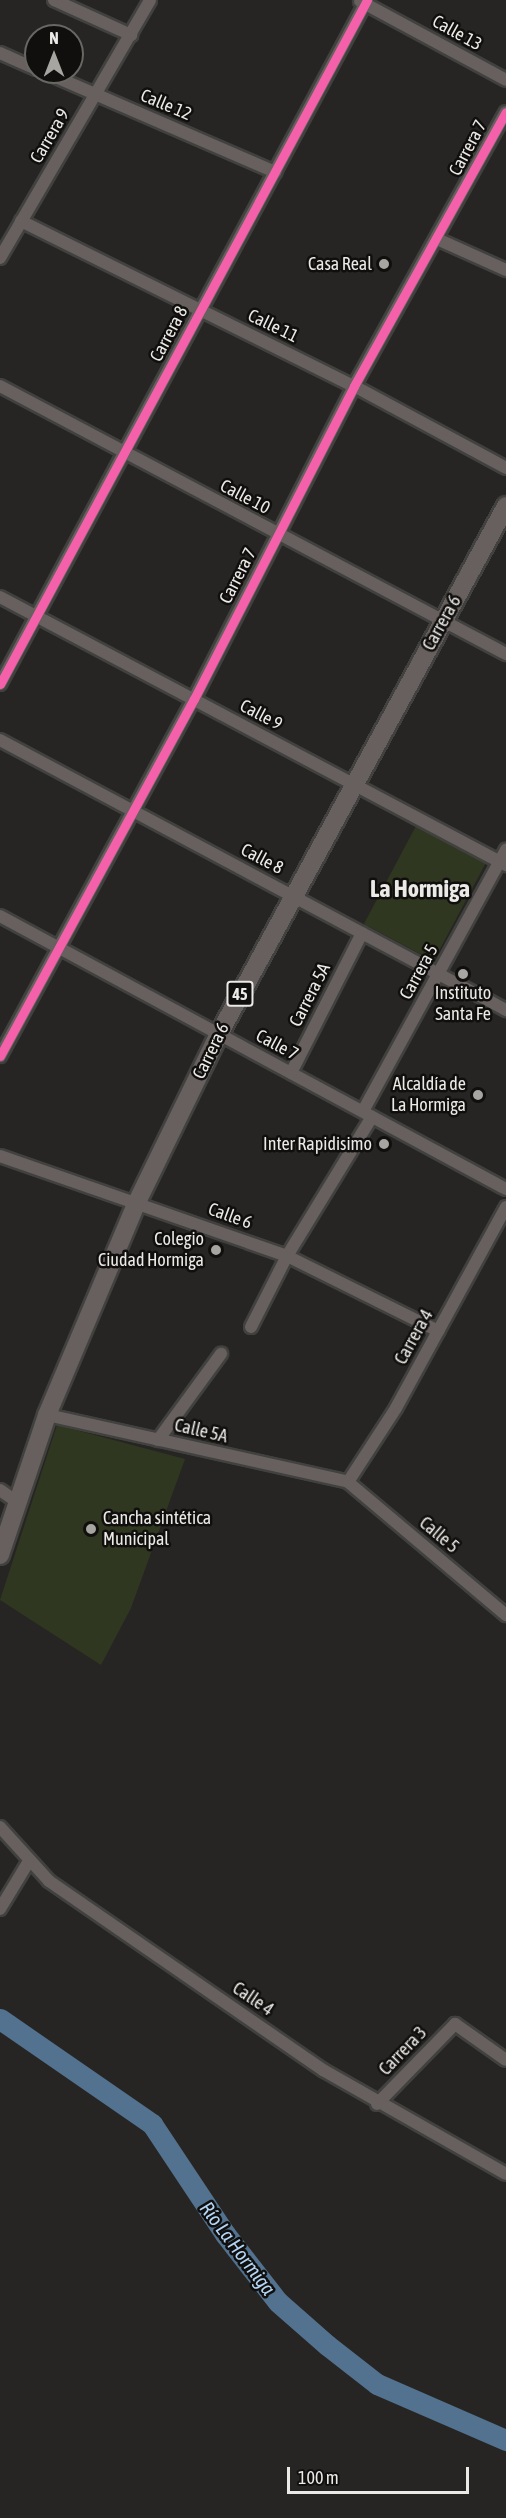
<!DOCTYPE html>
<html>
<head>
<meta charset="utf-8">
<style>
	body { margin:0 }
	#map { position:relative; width:506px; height:2518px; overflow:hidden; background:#262523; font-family:"Asap Condensed",sans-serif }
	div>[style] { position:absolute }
	.green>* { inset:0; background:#303720; transform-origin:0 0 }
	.river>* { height:21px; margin:-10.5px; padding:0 10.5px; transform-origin:10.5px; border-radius:10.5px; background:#52728f }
	.roads { filter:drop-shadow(2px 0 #41413f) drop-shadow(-2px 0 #41413f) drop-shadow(0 2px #41413f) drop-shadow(0 -2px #41413f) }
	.street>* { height:12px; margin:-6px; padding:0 6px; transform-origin:6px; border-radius:6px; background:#67605e }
	.primary>* { height:18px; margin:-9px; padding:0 9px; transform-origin:9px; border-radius:9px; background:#67605e }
	.cycleway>* { height:9px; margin:-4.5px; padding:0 4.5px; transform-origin:4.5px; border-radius:4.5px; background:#f560ab }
	.dots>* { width:16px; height:16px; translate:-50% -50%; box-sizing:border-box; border:3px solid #100f0d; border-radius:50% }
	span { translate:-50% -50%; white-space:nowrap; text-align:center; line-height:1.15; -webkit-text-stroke:5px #100f0d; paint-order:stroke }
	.shield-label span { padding:2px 4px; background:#100f0d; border:2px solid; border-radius:4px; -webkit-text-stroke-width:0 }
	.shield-label { font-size:16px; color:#ebeae7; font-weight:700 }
	.street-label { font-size:18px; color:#ebeae7 }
	.poi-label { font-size:18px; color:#ebeae7 }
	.right { translate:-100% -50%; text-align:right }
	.left { translate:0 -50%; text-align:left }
	.water-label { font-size:20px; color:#b4d6f6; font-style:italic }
	.district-label { font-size:24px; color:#ebeae7; font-weight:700 }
	.north { position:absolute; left:24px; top:24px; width:60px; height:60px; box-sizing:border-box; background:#100f0d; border:2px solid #686764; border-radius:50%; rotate:0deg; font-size:16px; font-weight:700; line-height:24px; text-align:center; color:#ebeae7 }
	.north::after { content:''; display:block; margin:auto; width:21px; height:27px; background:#a6a5a2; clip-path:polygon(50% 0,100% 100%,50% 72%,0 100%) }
	.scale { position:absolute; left:287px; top:2467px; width:182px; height:27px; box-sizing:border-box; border:3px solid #ebeae7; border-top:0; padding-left:8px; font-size:18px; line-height:21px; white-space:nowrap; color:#ebeae7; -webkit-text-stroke:4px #100f0d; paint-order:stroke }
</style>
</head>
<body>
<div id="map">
	<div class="green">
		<i style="left:416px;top:826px;width:79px;height:111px;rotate:28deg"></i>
		<i style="clip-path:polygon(57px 1425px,185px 1459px,131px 1608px,101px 1665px,0 1600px)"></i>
	</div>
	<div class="river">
		<i style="left:0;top:2019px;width:185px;rotate:34.6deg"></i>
		<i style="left:152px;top:2124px;width:132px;rotate:56.4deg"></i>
		<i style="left:225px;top:2234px;width:86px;rotate:52.1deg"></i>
		<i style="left:278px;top:2302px;width:65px;rotate:41.3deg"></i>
		<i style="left:327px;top:2345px;width:63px;rotate:38deg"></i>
		<i style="left:377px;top:2384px;width:141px;rotate:23.5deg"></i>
	</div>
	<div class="roads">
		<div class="street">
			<i style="left:54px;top:0;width:85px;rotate:24.4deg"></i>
			<i style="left:360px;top:1px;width:166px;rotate:28.4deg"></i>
			<i style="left:0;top:53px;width:39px;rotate:24deg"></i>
			<i style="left:44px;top:72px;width:252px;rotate:23.4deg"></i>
			<i style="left:21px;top:221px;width:372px;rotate:26.4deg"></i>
			<i style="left:354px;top:386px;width:173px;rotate:28.3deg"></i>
			<i style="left:437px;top:239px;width:76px;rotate:24.2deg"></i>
			<i style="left:0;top:258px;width:298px;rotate:-59.8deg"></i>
			<i style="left:0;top:386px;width:573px;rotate:27.91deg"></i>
			<i style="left:0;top:597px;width:573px;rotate:27.91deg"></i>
			<i style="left:0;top:684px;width:776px;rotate:-61.78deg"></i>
			<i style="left:0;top:740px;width:574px;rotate:28.08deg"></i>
			<i style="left:0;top:916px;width:575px;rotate:28.35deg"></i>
			<i style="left:0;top:1056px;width:406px;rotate:-61.5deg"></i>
			<i style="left:194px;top:699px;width:352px;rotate:-62.9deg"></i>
			<i style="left:354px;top:386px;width:313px;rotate:-61deg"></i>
			<i style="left:291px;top:1073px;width:157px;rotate:-63.1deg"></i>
			<i style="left:363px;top:1111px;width:298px;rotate:-61.3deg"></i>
			<i style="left:0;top:1156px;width:304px;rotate:19.2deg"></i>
			<i style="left:287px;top:1256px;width:169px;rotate:26.4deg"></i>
			<i style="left:251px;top:1327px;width:80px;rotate:-63.1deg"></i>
			<i style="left:287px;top:1256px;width:163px;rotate:-58.6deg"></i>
			<i style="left:47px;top:1415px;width:308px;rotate:12.5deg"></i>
			<i style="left:348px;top:1482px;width:207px;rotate:40.1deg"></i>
			<i style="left:158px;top:1440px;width:107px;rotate:-53.8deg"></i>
			<i style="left:348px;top:1482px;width:88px;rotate:-57deg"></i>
			<i style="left:396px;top:1408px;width:229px;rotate:-61.3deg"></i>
			<i style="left:0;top:1490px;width:21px;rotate:35deg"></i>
			<i style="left:0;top:1827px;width:73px;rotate:47.8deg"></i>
			<i style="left:49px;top:1881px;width:333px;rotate:34.6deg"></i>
			<i style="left:323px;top:2070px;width:210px;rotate:29.6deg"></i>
			<i style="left:0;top:1909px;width:56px;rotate:-58.9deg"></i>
			<i style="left:377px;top:2104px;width:112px;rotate:-45.7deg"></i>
			<i style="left:455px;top:2024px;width:62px;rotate:35.2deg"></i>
		</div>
		<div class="primary">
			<i style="left:0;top:1555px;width:148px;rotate:-71.4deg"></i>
			<i style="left:47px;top:1415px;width:231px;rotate:-67.1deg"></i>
			<i style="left:137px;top:1202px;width:187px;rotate:-64deg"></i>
			<i style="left:219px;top:1034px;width:601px;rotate:-61.47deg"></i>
		</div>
	</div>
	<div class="cycleway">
		<i style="left:0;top:684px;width:776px;rotate:-61.78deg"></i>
		<i style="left:0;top:1056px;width:406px;rotate:-61.5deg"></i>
		<i style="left:194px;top:699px;width:352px;rotate:-62.9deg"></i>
		<i style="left:354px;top:386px;width:313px;rotate:-61deg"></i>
	</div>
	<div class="dots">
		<i style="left:384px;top:264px;background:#a6a5a2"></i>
		<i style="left:463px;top:974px;background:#a6a5a2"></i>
		<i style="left:478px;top:1095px;background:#a6a5a2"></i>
		<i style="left:384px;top:1144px;background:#a6a5a2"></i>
		<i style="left:216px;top:1250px;background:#a6a5a2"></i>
		<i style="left:91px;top:1529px;background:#a6a5a2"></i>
	</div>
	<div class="shield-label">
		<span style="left:240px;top:994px">45</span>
	</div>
	<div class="street-label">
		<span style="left:457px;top:33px;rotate:29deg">Calle 13</span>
		<span style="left:166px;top:105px;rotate:23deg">Calle 12</span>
		<span style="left:50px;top:136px;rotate:-60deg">Carrera 9</span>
		<span style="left:468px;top:148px;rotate:-62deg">Carrera 7</span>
		<span style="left:273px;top:326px;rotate:26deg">Calle 11</span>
		<span style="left:169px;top:334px;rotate:-62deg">Carrera 8</span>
		<span style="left:245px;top:497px;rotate:28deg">Calle 10</span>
		<span style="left:238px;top:576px;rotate:-63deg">Carrera 7</span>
		<span style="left:442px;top:623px;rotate:-61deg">Carrera 6</span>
		<span style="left:261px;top:715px;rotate:28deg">Calle 9</span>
		<span style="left:262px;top:859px;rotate:28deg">Calle 8</span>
		<span style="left:419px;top:972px;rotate:-61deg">Carrera 5</span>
		<span style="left:310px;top:995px;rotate:-63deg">Carrera 5A</span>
		<span style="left:277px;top:1045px;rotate:28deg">Calle 7</span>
		<span style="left:211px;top:1051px;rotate:-64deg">Carrera 6</span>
		<span style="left:230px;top:1216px;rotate:20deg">Calle 6</span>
		<span style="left:414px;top:1337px;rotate:-61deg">Carrera 4</span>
		<span style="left:201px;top:1431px;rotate:13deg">Calle 5A</span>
		<span style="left:439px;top:1535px;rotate:40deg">Calle 5</span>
		<span style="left:253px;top:1999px;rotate:34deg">Calle 4</span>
		<span style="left:403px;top:2051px;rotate:-46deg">Carrera 3</span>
	</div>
	<div class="poi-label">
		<span class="right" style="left:372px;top:264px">Casa Real</span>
		<span style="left:463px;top:1004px">Instituto<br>Santa Fe</span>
		<span class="right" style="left:466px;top:1095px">Alcaldía de<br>La Hormiga</span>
		<span class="right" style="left:372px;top:1144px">Inter Rapidisimo</span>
		<span class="right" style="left:204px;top:1250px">Colegio<br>Ciudad Hormiga</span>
		<span class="left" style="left:103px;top:1529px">Cancha sintética<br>Municipal</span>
	</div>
	<div class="water-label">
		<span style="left:238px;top:2248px;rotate:53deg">Río La Hormiga</span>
	</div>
	<div class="district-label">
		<span style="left:420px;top:889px">La Hormiga</span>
	</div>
	<div class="north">N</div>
	<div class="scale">100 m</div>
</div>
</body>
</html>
